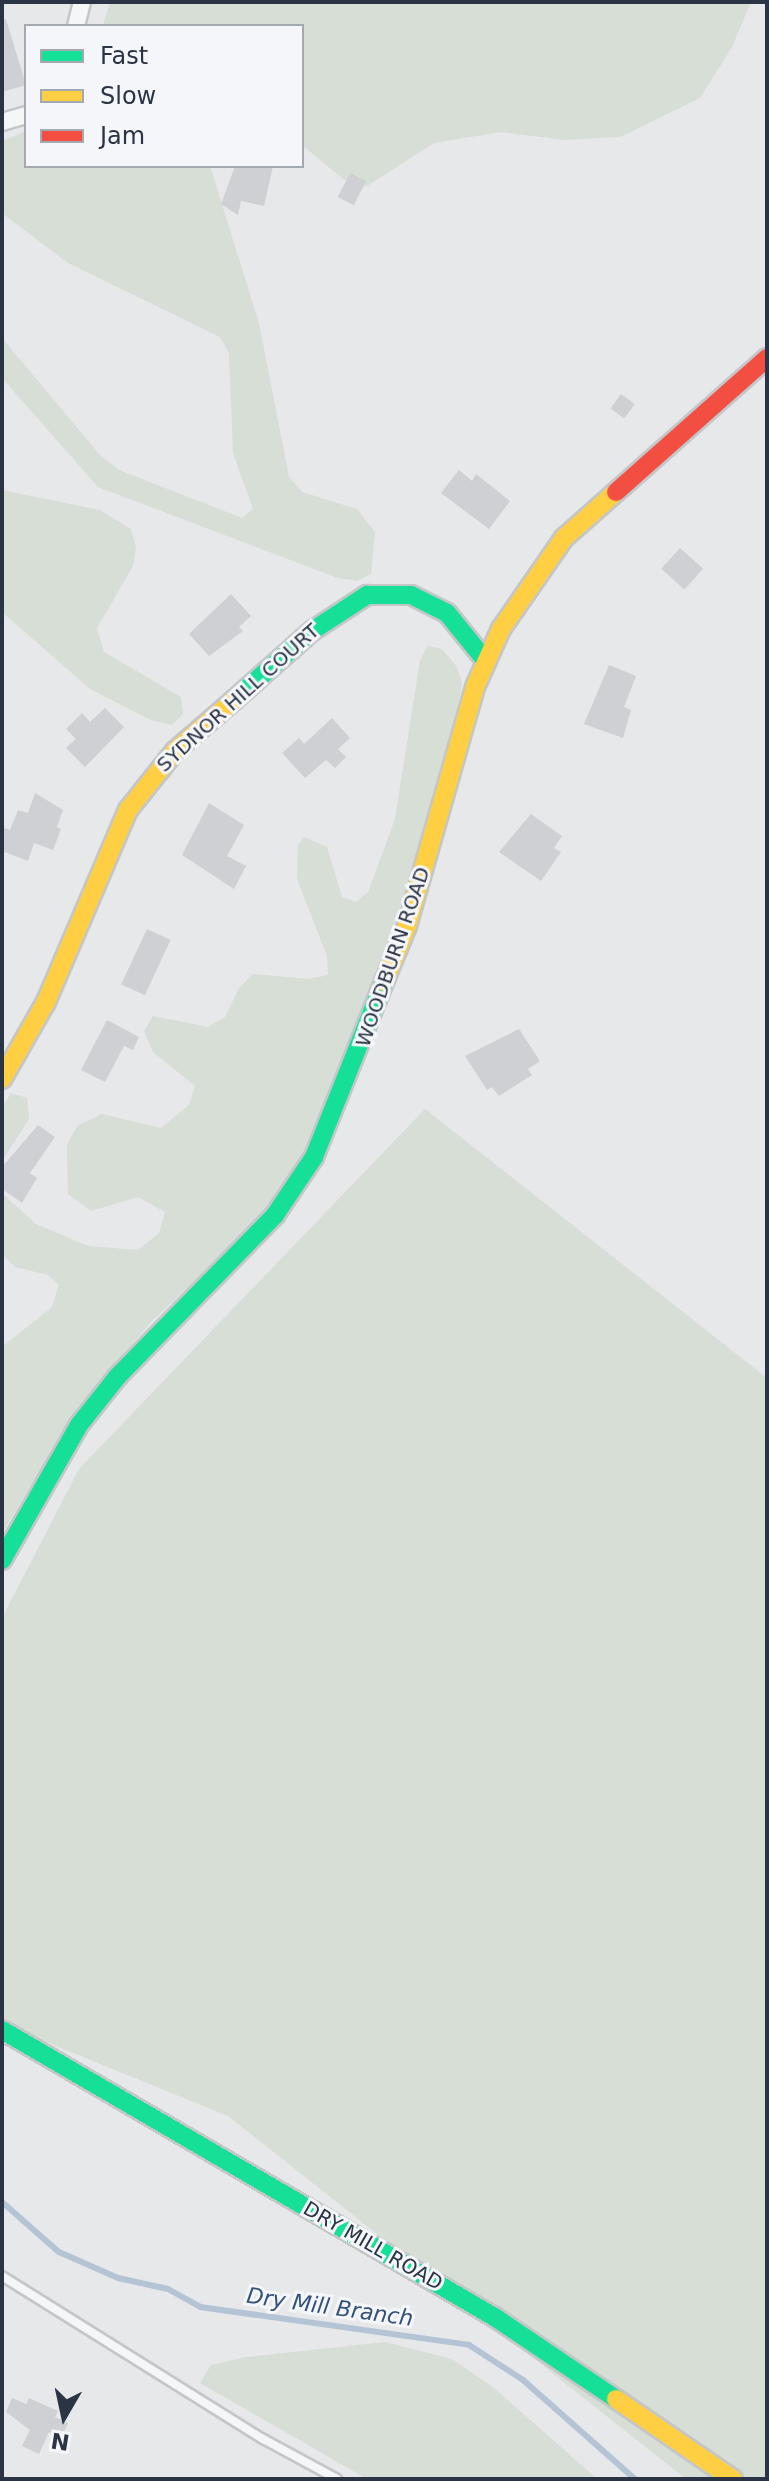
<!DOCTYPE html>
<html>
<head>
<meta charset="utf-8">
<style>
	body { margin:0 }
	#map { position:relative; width:769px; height:2481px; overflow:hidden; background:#e6e8ea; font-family:"DejaVu Sans",sans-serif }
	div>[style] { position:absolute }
	.green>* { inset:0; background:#d6ded6 }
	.stream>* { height:6px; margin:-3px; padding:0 3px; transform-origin:3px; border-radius:3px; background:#b4c4d5 }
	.building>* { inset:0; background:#ced0d3; transform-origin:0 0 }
	.roads { filter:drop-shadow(2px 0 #c4c6c8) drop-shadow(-2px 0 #c4c6c8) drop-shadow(0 2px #c4c6c8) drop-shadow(0 -2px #c4c6c8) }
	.lane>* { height:8px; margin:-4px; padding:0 4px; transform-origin:4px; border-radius:4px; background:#f5f6f7 }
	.street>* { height:16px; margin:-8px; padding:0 8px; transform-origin:8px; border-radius:8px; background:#f5f6f7 }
	.fast>* { height:18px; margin:-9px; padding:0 9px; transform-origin:9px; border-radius:9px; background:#16e098 }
	.slow>* { height:18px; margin:-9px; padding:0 9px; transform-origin:9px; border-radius:9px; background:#ffcf43 }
	.jam>* { height:18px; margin:-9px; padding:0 9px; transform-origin:9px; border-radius:9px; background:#f24e42 }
	span { translate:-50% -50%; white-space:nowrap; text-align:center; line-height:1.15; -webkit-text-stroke:6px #f4f6f9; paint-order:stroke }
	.street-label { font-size:20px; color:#2b3445 }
	.water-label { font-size:22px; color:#34527a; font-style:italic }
	.frame { position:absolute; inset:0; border:4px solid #2b3445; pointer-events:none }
	.legend { position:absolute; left:24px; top:24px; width:280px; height:144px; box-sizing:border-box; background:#f4f6f9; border:2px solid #a4a8b1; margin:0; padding:10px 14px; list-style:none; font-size:24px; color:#2b3445 }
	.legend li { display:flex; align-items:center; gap:16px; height:40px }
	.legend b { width:40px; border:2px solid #a4a8b1 }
	.north { position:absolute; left:24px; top:2377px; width:80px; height:80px; -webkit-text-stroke:6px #f4f6f9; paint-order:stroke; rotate:189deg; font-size:22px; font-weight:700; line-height:32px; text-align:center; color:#2b3445 }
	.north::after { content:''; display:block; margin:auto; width:28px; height:36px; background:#2b3445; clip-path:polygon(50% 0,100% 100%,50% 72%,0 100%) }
</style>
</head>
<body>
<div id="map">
	<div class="green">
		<i style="clip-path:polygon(110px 2px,751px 2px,732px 47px,700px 98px,620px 137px,565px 140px,501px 132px,434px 143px,367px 186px,343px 179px,302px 145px,302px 26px,103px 26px)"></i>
		<i style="clip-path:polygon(26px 131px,26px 166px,210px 166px,259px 323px,289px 477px,302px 492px,357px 509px,375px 532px,371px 574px,357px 581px,338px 578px,98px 487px,2px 378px,2px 338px,100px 455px,119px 470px,242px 518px,253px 509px,233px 453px,229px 353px,220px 337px,68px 263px,2px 213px,2px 141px)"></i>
		<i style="clip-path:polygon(2px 490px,100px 510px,131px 529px,136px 547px,133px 566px,97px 628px,104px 652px,181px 697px,183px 714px,172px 725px,151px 720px,90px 689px,2px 612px)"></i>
		<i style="clip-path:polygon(428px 646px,442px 649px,457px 667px,462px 683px,454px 732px,367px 1015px,307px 1155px,245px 1234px,152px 1321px,77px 1408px,2px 1534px,2px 1347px,52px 1307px,59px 1285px,48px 1275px,15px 1267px,2px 1254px,2px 1193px,36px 1224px,88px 1246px,138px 1250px,159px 1233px,165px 1212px,138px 1197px,91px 1211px,68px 1194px,67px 1145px,77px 1126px,102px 1114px,161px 1128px,189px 1105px,195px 1086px,153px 1052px,144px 1031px,153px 1016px,208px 1027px,225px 1017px,239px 988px,253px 974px,309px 979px,328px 975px,327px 956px,297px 879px,298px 845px,304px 837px,327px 847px,342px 897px,356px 902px,368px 892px,395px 819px,420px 660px)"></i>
		<i style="clip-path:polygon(11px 1093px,27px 1098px,29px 1119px,2px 1161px,2px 1108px)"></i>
		<i style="clip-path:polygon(425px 1109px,767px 1378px,767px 2479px,686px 2479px,228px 2116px,2px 2024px,2px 1618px,79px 1469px)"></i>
		<i style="clip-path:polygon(385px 2342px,452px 2359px,494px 2388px,597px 2479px,367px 2479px,200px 2383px,211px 2365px,246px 2357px)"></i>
	</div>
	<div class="stream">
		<i style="left:2px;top:2202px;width:76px;rotate:41.3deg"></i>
		<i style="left:59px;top:2252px;width:64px;rotate:23.8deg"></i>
		<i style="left:118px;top:2278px;width:51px;rotate:12.4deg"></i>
		<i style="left:168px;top:2289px;width:37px;rotate:29deg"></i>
		<i style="left:200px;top:2307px;width:272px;rotate:8deg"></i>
		<i style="left:469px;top:2345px;width:64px;rotate:32.9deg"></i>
		<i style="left:523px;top:2380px;width:149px;rotate:41.5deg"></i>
	</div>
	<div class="building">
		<i style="clip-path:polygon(6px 19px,26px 85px,2px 92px,2px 20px)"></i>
		<i style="clip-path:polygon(235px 166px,273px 166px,264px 206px,241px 201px,238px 215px,221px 204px)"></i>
		<i style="left:350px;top:173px;width:18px;height:27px;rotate:27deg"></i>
		<i style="left:621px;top:394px;width:17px;height:18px;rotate:36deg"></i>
		<i style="clip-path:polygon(459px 470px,472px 481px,476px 474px,510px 501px,489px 529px,441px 493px)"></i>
		<i style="left:680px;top:548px;width:31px;height:28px;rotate:42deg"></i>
		<i style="clip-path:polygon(231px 594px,251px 616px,239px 627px,243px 631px,209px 656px,189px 634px)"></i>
		<i style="clip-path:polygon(609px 665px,636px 676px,624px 707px,631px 710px,623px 738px,584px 724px)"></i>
		<i style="clip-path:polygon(105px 708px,124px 727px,85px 767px,66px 748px,76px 739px,66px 729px,82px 713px,90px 722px)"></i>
		<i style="clip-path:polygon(332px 718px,350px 738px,338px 749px,346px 757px,335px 768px,326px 760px,305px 778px,282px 753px,299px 738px,304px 744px)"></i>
		<i style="clip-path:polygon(35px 793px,63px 810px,57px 827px,61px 829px,53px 850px,34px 843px,28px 861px,2px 851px,2px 827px,10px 830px,18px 810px,28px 813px)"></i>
		<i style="clip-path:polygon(209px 803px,244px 825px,227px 856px,246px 866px,234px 889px,182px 855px)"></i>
		<i style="clip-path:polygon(531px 814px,562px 836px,554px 848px,561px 852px,541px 881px,499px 852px)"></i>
		<i style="left:147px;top:929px;width:26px;height:61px;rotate:25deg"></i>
		<i style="clip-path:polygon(107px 1020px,139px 1037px,133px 1050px,124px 1046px,105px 1082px,81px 1070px)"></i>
		<i style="clip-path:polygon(519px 1029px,540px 1061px,528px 1069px,532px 1075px,499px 1096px,492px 1087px,487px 1090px,465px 1056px)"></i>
		<i style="clip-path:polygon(38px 1125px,55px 1137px,30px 1173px,37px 1178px,22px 1203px,2px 1189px,2px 1167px)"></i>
		<i style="clip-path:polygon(12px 2398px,26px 2404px,29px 2398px,58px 2411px,55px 2417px,68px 2423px,61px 2438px,49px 2432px,39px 2454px,22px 2446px,30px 2430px,6px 2412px)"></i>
	</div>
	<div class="roads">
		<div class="lane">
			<i style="left:2px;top:2276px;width:308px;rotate:32deg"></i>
			<i style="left:263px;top:2439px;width:84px;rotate:28.4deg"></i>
		</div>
		<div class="street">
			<i style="left:76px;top:26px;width:25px;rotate:-76deg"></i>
			<i style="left:2px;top:122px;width:25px;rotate:-16deg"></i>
		</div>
		<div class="fast">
			<i style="left:234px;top:700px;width:104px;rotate:-41.5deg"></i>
			<i style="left:312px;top:631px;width:66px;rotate:-33.2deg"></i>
			<i style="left:367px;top:595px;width:44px"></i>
			<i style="left:411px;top:595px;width:40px;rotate:26.6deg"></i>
			<i style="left:447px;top:613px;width:60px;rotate:51deg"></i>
			<i style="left:2px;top:1560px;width:155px;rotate:-60.3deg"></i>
			<i style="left:79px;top:1425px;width:63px;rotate:-51.5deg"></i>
			<i style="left:118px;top:1376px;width:225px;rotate:-45.7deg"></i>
			<i style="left:275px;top:1215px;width:70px;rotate:-56.1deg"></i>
			<i style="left:314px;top:1157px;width:188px;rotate:-68.2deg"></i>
			<i style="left:2px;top:2030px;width:572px;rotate:30.24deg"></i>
			<i style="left:496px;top:2318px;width:145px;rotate:34deg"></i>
		</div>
		<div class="slow">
			<i style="left:384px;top:982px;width:61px;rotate:-67.7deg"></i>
			<i style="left:407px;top:926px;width:248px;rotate:-74.1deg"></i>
			<i style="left:475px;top:687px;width:64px;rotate:-65.9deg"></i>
			<i style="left:501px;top:629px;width:111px;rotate:-55.3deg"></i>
			<i style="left:564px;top:538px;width:69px;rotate:-41.5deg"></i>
			<i style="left:2px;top:1079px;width:89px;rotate:-60.3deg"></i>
			<i style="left:46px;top:1002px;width:209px;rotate:-66.9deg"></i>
			<i style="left:128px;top:810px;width:75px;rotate:-51.5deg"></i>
			<i style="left:175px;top:751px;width:78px;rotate:-40.8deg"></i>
			<i style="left:616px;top:2399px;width:142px;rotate:34.4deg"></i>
		</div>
		<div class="jam">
			<i style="left:616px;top:492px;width:202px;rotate:-41.6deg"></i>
		</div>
	</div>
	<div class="street-label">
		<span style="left:238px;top:698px;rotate:-42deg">SYDNOR HILL COURT</span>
		<span style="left:393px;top:957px;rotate:-71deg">WOODBURN ROAD</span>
		<span style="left:373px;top:2246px;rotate:30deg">DRY MILL ROAD</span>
	</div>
	<div class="water-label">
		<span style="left:330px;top:2307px;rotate:8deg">Dry Mill Branch</span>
	</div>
	<div class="frame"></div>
	<ul class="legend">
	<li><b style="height:10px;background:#16e098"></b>Fast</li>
	<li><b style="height:10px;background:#ffcf43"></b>Slow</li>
	<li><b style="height:10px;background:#f24e42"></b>Jam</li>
	</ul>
	<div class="north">N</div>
</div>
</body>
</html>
